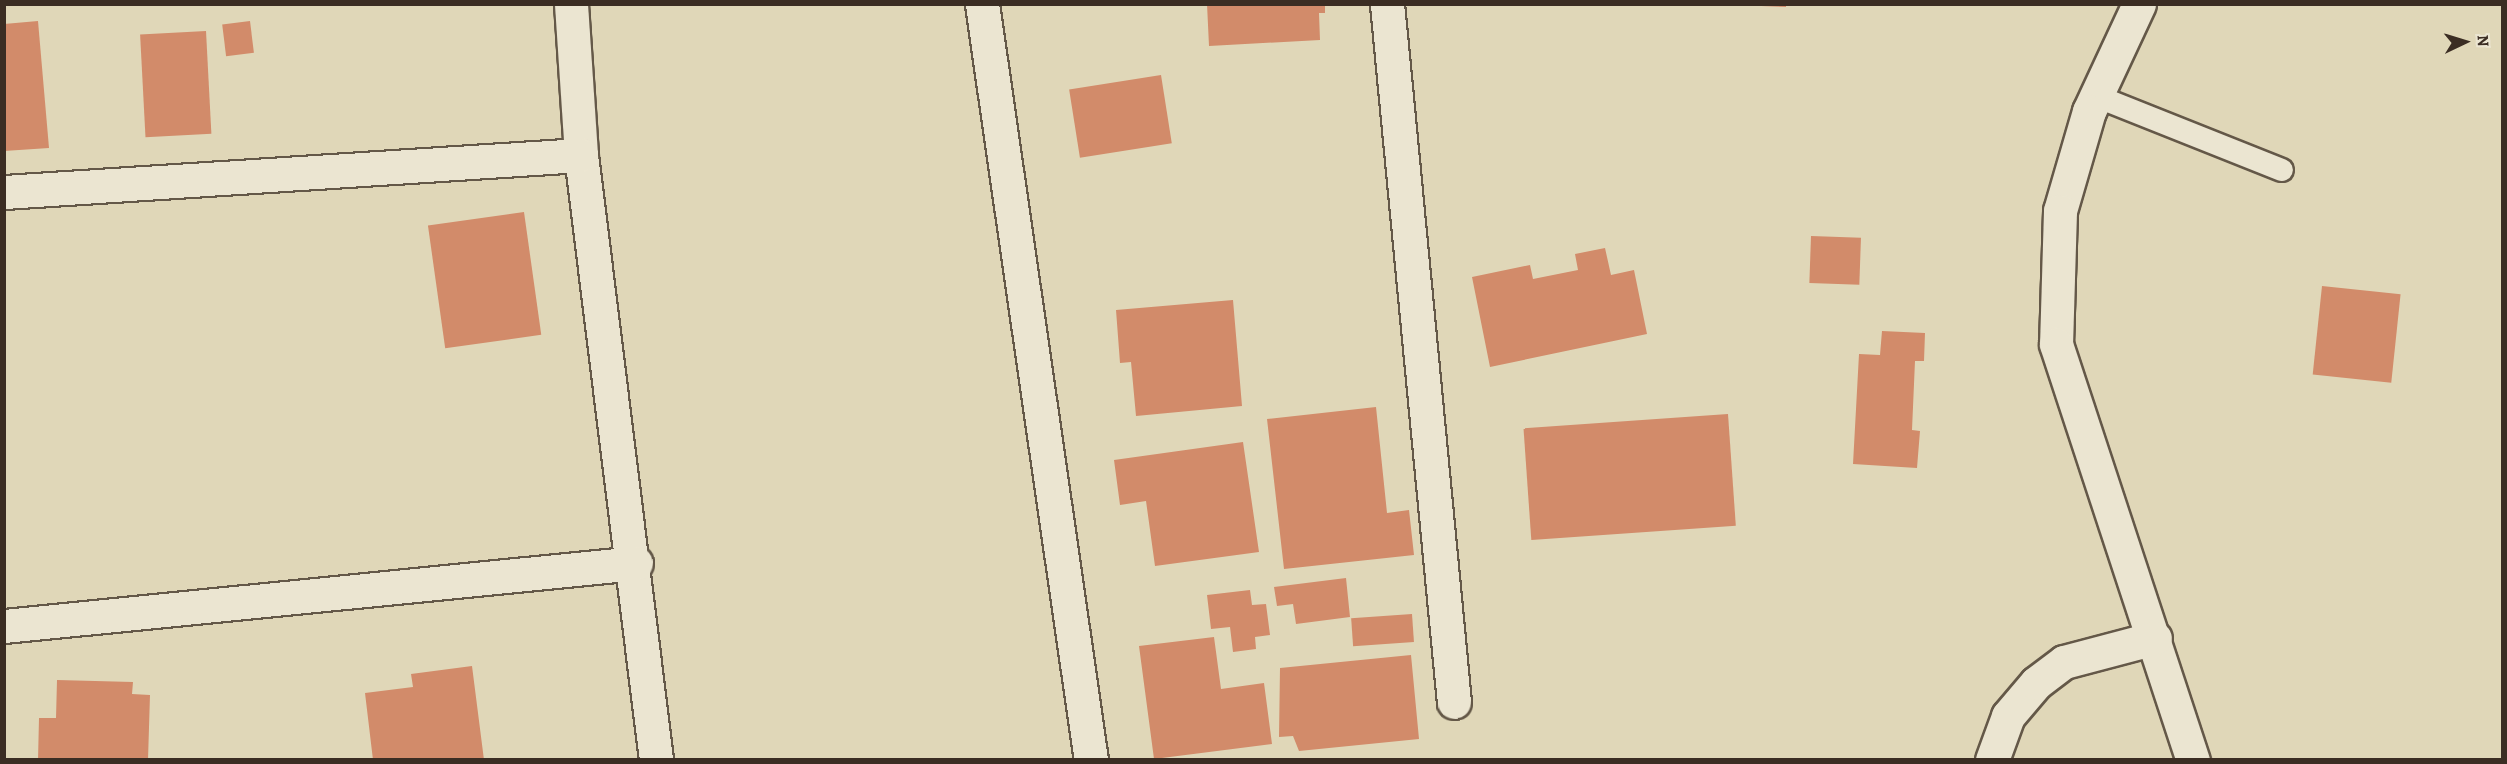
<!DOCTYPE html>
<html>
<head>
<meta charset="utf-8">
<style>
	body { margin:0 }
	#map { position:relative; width:2507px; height:764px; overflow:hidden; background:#e0d7b8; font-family:Alegreya,serif }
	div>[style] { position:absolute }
	.building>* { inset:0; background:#d28b6a; transform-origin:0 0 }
	.roads { filter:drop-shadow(2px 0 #645848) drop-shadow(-2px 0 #645848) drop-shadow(0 2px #645848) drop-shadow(0 -2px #645848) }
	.lane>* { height:22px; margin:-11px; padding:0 11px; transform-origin:11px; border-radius:11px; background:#ebe5d1 }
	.street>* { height:33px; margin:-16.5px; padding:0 16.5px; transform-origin:16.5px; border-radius:16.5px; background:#ebe5d1 }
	span { translate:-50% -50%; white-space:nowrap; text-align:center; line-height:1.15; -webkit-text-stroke:6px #ebe5d1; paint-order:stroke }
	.frame { position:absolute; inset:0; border:6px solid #3b2d23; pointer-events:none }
	.north { position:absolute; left:2435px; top:12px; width:60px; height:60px; -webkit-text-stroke:4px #ebe5d1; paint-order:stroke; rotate:86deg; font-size:16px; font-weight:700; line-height:24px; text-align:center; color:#3b2d23 }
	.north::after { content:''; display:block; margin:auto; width:21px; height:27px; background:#3b2d23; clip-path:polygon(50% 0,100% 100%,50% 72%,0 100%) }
</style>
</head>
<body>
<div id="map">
	<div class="building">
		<i style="clip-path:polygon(1207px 4px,1325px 4px,1325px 13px,1319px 13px,1320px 40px,1209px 46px)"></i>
		<i style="clip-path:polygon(1761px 4px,1786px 4px,1786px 7px,1761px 6px)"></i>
		<i style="clip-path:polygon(38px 21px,49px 148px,4px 151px,4px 24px)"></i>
		<i style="left:250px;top:21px;width:32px;height:28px;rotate:83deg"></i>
		<i style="left:206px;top:31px;width:103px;height:66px;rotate:87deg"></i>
		<i style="left:1161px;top:75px;width:69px;height:93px;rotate:81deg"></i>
		<i style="left:524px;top:212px;width:124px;height:97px;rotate:82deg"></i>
		<i style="left:1811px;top:236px;width:50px;height:47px;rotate:2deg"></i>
		<i style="clip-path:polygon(1605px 248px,1611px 275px,1634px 270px,1647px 334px,1490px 367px,1472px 277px,1530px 265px,1533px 279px,1578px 270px,1575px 254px)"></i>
		<i style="left:2322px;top:286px;width:79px;height:89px;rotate:6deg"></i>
		<i style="clip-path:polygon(1233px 300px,1242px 406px,1136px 416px,1131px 362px,1120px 363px,1116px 310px)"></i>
		<i style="clip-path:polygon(1882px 331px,1925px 333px,1924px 361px,1915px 361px,1912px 430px,1920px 431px,1917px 468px,1853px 464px,1859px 354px,1880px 355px)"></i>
		<i style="clip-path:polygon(1376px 407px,1387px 513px,1409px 510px,1414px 555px,1284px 569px,1267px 419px)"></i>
		<i style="left:1728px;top:414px;width:112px;height:205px;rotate:86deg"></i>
		<i style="clip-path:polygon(1243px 442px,1259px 552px,1155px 566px,1146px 501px,1120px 505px,1114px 460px)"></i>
		<i style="clip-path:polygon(1346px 578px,1350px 617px,1296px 624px,1293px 604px,1277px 606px,1274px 587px)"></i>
		<i style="clip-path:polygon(1250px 590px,1252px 605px,1266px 604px,1270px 635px,1255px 637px,1256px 649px,1233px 652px,1230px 627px,1211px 629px,1207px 595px)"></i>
		<i style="left:1412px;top:614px;width:28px;height:61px;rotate:86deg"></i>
		<i style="clip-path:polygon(1214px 637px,1221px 689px,1264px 683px,1272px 744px,1154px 759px,1139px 646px)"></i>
		<i style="clip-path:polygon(1411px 655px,1419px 739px,1299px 751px,1293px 736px,1279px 737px,1280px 668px)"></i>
		<i style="clip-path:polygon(472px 666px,484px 760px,373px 760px,365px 693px,413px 687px,411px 674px)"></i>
		<i style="clip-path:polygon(57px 680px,133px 682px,132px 694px,150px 695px,148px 760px,38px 760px,39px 718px,56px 718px)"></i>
	</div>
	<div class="roads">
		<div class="lane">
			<i style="left:2096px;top:96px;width:200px;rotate:21.7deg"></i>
		</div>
		<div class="street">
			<i style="left:571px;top:4px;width:151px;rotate:86.2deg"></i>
			<i style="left:581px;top:155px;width:610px;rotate:82.93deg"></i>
			<i style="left:982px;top:4px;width:764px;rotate:81.8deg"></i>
			<i style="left:1387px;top:4px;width:701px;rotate:84.52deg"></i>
			<i style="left:2139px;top:4px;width:118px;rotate:115deg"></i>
			<i style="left:2089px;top:111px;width:104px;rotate:106.2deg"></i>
			<i style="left:2060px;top:211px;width:133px;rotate:91.7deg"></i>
			<i style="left:2056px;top:344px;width:438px;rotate:71.8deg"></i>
			<i style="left:4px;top:192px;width:578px;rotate:-3.67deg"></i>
			<i style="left:4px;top:626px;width:635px;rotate:-5.69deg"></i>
			<i style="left:1992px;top:760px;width:47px;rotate:-70deg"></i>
			<i style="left:2008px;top:716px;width:43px;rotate:-49.7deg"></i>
			<i style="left:2036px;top:683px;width:35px;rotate:-37deg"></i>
			<i style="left:2064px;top:662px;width:94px;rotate:-14.8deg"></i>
		</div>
	</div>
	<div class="frame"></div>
	<div class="north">N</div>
</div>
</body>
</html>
